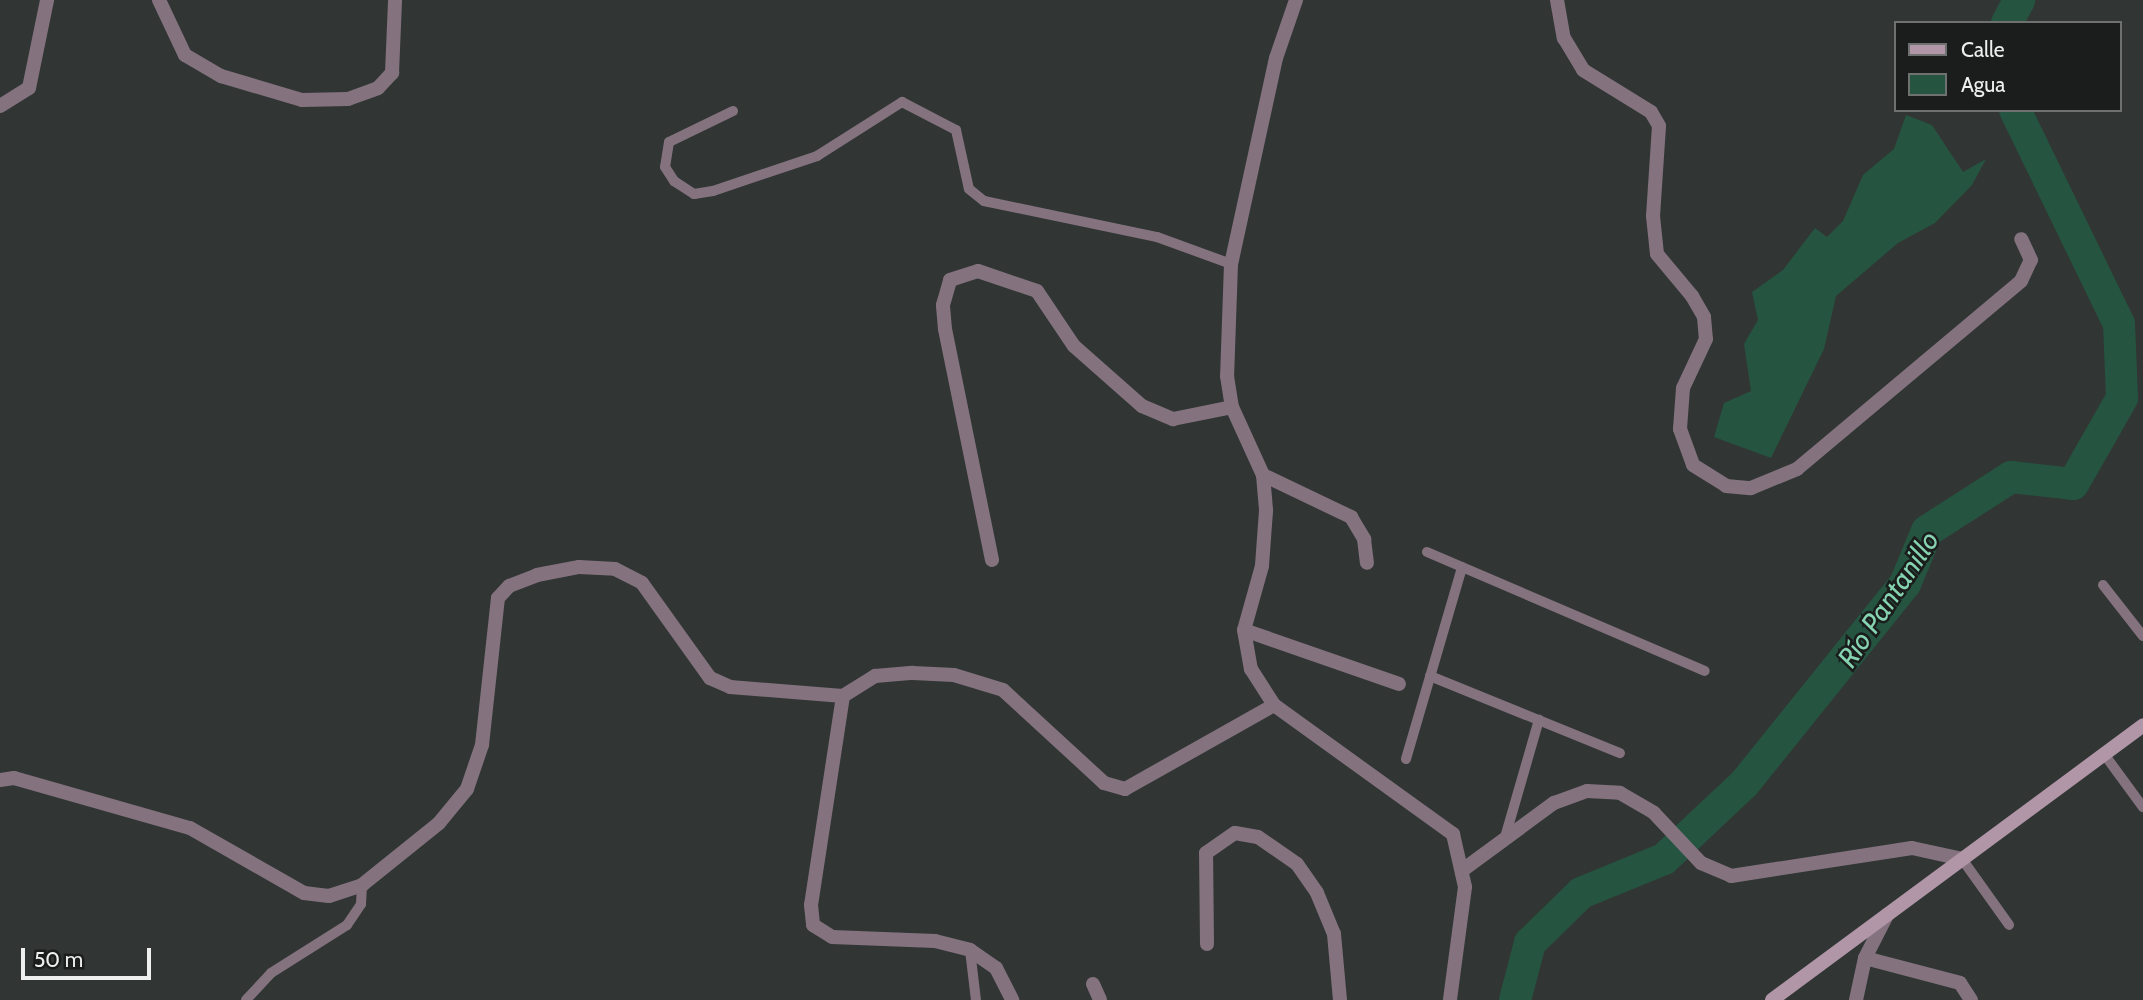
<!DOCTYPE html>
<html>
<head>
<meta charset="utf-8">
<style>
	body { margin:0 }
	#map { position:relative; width:2143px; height:1000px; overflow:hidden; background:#313634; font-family:Cabin,sans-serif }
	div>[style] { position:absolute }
	.water>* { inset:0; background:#255441 }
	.river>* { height:32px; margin:-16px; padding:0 16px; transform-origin:16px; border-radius:16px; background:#255441 }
	.service>* { height:10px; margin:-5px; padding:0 5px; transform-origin:5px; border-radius:5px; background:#84737f }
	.minor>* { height:14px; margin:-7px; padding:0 7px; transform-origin:7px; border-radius:7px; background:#84737f }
	.tertiary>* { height:14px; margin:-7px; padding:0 7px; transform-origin:7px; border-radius:7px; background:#84737f }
	.secondary>* { height:14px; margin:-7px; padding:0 7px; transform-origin:7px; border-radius:7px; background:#b196a8 }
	span { translate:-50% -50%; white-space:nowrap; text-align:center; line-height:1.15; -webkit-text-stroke:5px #1b1d1c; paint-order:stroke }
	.water-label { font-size:28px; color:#85d3b1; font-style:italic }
	.legend { position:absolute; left:1894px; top:21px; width:228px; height:91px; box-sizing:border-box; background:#1b1d1c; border:2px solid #6f7170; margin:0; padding:9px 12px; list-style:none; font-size:21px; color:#edf0ee }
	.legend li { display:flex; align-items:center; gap:14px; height:35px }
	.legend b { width:35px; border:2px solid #6f7170 }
	.scale { position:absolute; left:21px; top:948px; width:130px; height:32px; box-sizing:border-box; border:4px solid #edf0ee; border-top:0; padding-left:9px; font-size:21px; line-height:24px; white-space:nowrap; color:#edf0ee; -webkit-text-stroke:5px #1b1d1c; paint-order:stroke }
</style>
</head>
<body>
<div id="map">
	<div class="water">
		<i style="clip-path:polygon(1906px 115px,1932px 125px,1963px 172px,1986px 159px,1972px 185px,1935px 223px,1898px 243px,1836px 296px,1824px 349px,1771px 458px,1714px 437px,1724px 403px,1751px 391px,1744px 344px,1758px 320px,1752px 292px,1783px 270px,1815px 228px,1827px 237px,1843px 221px,1863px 175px,1894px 149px)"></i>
	</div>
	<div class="river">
		<i style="left:2007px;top:23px;width:26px;rotate:-62deg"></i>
		<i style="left:1515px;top:1000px;width:59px;rotate:-75.3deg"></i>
		<i style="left:1530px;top:943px;width:71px;rotate:-44.4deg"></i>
		<i style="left:1581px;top:893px;width:90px;rotate:-22.3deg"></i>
		<i style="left:1664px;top:859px;width:110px;rotate:-43.2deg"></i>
		<i style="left:1744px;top:784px;width:257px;rotate:-51.2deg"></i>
		<i style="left:1905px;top:584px;width:57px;rotate:-67.5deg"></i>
		<i style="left:1927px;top:531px;width:100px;rotate:-32.7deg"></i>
		<i style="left:2011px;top:477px;width:62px;rotate:6.4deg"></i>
		<i style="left:2073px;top:484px;width:99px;rotate:-60.3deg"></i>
		<i style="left:2122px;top:398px;width:74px;rotate:-92.3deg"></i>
		<i style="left:2119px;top:324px;width:238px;rotate:-115.9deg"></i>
	</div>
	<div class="service">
		<i style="left:733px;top:111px;width:71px;rotate:154.2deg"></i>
		<i style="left:669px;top:142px;width:25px;rotate:99deg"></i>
		<i style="left:665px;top:167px;width:17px;rotate:57deg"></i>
		<i style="left:674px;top:181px;width:24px;rotate:33deg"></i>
		<i style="left:694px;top:194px;width:19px;rotate:-9deg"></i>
		<i style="left:713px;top:191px;width:110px;rotate:-18.6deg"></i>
		<i style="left:817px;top:156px;width:101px;rotate:-32.4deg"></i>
		<i style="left:902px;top:102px;width:61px;rotate:27.4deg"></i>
		<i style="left:956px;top:130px;width:60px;rotate:77.6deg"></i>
		<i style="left:969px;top:189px;width:19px;rotate:39deg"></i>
		<i style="left:984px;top:201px;width:177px;rotate:11.8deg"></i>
		<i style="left:1157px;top:237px;width:79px;rotate:20deg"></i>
		<i style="left:1427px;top:552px;width:302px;rotate:23.2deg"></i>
		<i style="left:2103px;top:585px;width:65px;rotate:51.9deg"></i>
		<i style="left:1430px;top:676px;width:205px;rotate:22.1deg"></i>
		<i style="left:2104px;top:754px;width:66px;rotate:53.7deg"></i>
		<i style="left:1406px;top:759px;width:200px;rotate:-73.7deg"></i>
		<i style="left:1506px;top:834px;width:119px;rotate:-73.9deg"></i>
		<i style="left:1962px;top:859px;width:81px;rotate:54.5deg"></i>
		<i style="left:970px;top:950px;width:50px;rotate:83.2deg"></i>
		<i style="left:246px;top:1000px;width:37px;rotate:-47deg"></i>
		<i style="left:271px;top:973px;width:90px;rotate:-32.3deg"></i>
		<i style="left:347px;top:925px;width:25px;rotate:-56deg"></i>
		<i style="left:361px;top:904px;width:19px;rotate:-87deg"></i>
	</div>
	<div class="minor">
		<i style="left:159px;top:0;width:61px;rotate:64.7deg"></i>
		<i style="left:185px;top:55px;width:42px;rotate:30.3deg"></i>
		<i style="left:221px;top:76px;width:84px;rotate:16.5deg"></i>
		<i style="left:302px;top:100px;width:46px;rotate:-1.2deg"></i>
		<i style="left:348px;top:99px;width:32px;rotate:-20deg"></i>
		<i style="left:378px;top:88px;width:21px;rotate:-47deg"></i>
		<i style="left:392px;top:73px;width:73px;rotate:-87.6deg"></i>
		<i style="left:1557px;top:0;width:39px;rotate:80deg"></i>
		<i style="left:1564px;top:38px;width:37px;rotate:59deg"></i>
		<i style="left:1583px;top:70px;width:80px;rotate:31.7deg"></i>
		<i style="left:1651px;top:112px;width:16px;rotate:60deg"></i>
		<i style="left:1659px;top:126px;width:90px;rotate:93.8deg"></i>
		<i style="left:1653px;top:216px;width:38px;rotate:84deg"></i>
		<i style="left:1657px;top:254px;width:55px;rotate:50.2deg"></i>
		<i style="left:1692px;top:296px;width:24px;rotate:60deg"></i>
		<i style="left:1704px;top:317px;width:22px;rotate:85deg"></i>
		<i style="left:1706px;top:339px;width:54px;rotate:115.1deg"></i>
		<i style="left:1683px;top:388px;width:41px;rotate:94.2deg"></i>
		<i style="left:1680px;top:429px;width:38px;rotate:70deg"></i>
		<i style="left:1693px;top:465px;width:39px;rotate:32deg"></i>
		<i style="left:1726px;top:486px;width:25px;rotate:5deg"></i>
		<i style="left:1751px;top:488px;width:50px;rotate:-22.4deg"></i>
		<i style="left:1797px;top:469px;width:292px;rotate:-40deg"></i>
		<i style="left:2021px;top:281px;width:23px;rotate:-65deg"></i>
		<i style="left:2031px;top:260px;width:23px;rotate:-115deg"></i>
		<i style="left:0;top:106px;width:34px;rotate:-32deg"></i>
		<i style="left:29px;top:88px;width:90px;rotate:-78.4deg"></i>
		<i style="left:1263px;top:475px;width:98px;rotate:25.5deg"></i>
		<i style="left:1351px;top:517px;width:26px;rotate:59deg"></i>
		<i style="left:1364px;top:539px;width:24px;rotate:83deg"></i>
		<i style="left:992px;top:560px;width:236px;rotate:-101.5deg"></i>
		<i style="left:945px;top:329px;width:24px;rotate:-95deg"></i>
		<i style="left:943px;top:305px;width:26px;rotate:-74deg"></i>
		<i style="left:950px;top:280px;width:29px;rotate:-18deg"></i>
		<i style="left:978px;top:271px;width:62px;rotate:18.7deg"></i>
		<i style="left:1037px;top:291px;width:66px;rotate:56.1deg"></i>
		<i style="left:1074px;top:346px;width:91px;rotate:41.4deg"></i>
		<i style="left:1142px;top:406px;width:34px;rotate:23deg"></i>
		<i style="left:1173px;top:419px;width:60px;rotate:-11.5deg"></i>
		<i style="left:1244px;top:630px;width:164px;rotate:19.2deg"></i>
		<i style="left:843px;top:696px;width:38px;rotate:-32deg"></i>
		<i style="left:875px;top:676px;width:38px;rotate:-5deg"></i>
		<i style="left:913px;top:673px;width:41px;rotate:2.8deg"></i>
		<i style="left:954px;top:675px;width:51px;rotate:17deg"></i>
		<i style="left:1003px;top:690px;width:137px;rotate:42.6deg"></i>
		<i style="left:1104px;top:783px;width:22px;rotate:16deg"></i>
		<i style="left:1125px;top:789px;width:171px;rotate:-29.4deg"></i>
		<i style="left:0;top:780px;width:14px;rotate:-8deg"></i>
		<i style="left:14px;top:778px;width:183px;rotate:15.9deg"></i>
		<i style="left:190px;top:828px;width:131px;rotate:29.7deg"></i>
		<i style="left:304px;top:893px;width:25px;rotate:7deg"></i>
		<i style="left:329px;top:896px;width:35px;rotate:-18deg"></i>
		<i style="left:362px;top:885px;width:99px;rotate:-38.8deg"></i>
		<i style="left:439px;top:823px;width:44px;rotate:-50.5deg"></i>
		<i style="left:467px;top:789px;width:46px;rotate:-71.2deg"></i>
		<i style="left:482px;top:745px;width:148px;rotate:-83.8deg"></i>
		<i style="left:498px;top:598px;width:16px;rotate:-47deg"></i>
		<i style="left:509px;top:586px;width:30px;rotate:-21deg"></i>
		<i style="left:537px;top:575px;width:43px;rotate:-10.8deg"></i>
		<i style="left:579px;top:567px;width:36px;rotate:3deg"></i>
		<i style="left:615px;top:569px;width:30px;rotate:27deg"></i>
		<i style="left:642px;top:583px;width:117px;rotate:54.4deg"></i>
		<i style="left:710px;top:678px;width:22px;rotate:24deg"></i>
		<i style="left:730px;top:687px;width:113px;rotate:4.6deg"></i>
		<i style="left:843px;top:696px;width:211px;rotate:98.7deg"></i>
		<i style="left:811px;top:905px;width:20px;rotate:84deg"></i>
		<i style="left:813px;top:925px;width:22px;rotate:32deg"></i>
		<i style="left:832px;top:937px;width:103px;rotate:2.2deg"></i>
		<i style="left:935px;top:941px;width:36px;rotate:14deg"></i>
		<i style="left:970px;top:950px;width:32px;rotate:35deg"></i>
		<i style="left:996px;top:968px;width:36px;rotate:63deg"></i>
		<i style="left:1464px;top:869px;width:112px;rotate:-36.3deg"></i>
		<i style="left:1554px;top:803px;width:35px;rotate:-20deg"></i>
		<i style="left:1587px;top:791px;width:33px;rotate:3deg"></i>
		<i style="left:1620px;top:793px;width:39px;rotate:30deg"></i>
		<i style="left:1654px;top:813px;width:69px;rotate:46.8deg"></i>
		<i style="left:1701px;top:863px;width:33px;rotate:23deg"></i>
		<i style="left:1731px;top:876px;width:183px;rotate:-8.8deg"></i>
		<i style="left:1912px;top:848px;width:51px;rotate:12.4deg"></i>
		<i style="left:1887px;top:915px;width:48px;rotate:117.1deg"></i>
		<i style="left:1865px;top:958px;width:98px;rotate:14.7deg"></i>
		<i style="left:1960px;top:983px;width:20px;rotate:57deg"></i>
		<i style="left:1207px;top:944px;width:91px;rotate:-90.6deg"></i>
		<i style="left:1206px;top:853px;width:35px;rotate:-35deg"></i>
		<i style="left:1235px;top:833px;width:23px;rotate:10deg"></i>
		<i style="left:1258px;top:837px;width:47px;rotate:34.7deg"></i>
		<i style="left:1297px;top:864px;width:35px;rotate:55deg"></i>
		<i style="left:1317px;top:893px;width:44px;rotate:67.5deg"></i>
		<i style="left:1334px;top:934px;width:66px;rotate:84.8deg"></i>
		<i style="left:1093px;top:984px;width:17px;rotate:66deg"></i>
		<i style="left:1856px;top:1000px;width:43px;rotate:-77.9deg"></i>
	</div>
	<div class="tertiary">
		<i style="left:1296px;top:0;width:61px;rotate:109deg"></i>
		<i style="left:1276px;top:58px;width:211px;rotate:102.3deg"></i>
		<i style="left:1231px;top:264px;width:112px;rotate:92deg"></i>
		<i style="left:1227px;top:376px;width:31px;rotate:81deg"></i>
		<i style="left:1232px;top:407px;width:75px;rotate:65.5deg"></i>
		<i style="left:1263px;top:475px;width:36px;rotate:85deg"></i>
		<i style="left:1266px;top:511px;width:55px;rotate:94.2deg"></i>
		<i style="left:1262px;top:566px;width:66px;rotate:105.7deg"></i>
		<i style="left:1244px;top:630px;width:40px;rotate:80deg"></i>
		<i style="left:1251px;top:669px;width:43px;rotate:57.4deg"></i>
		<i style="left:1274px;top:705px;width:221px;rotate:35.8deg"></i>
		<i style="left:1453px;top:834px;width:54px;rotate:77.2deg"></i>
		<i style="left:1465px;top:887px;width:114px;rotate:97.6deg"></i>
	</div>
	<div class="secondary">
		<i style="left:1772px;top:1000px;width:462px;rotate:-36.5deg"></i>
	</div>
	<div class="water-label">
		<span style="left:1888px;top:599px;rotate:-56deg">Río Pantanillo</span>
	</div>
	<ul class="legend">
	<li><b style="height:9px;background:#b196a8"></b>Calle</li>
	<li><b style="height:19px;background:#255441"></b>Agua</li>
	</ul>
	<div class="scale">50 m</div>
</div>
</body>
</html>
